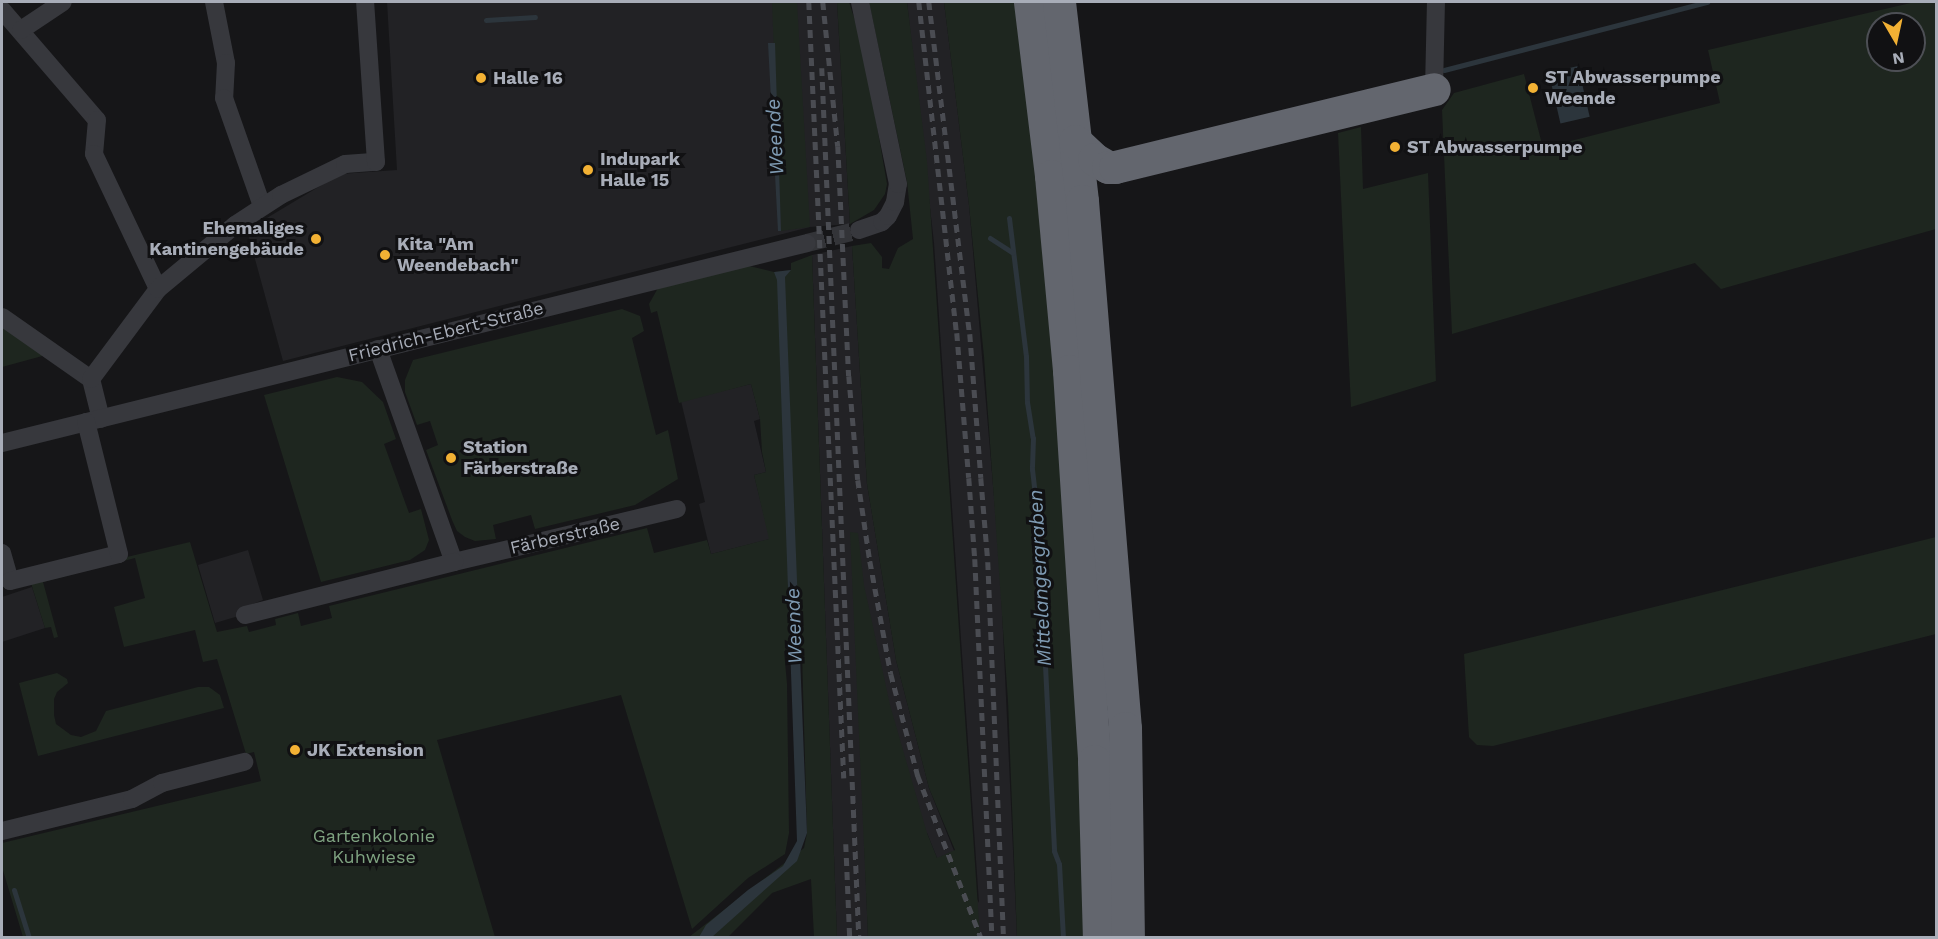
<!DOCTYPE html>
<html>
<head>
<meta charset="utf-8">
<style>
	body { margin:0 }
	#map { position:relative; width:1938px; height:939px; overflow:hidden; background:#161618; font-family:"Work Sans",sans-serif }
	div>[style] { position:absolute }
	.built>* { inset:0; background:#222225 }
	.green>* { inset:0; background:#1e261f }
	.water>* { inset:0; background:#2c353c; transform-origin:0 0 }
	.stream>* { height:5px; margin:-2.5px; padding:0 2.5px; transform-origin:2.5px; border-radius:2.5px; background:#2c353c }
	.street-tunnel>* { height:18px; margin-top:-9px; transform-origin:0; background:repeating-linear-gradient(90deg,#333438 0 18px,transparent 0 27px) }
	.street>* { height:18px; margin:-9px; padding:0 9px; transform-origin:9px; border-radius:9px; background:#37383d }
	.highway>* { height:33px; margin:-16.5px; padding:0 16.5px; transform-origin:16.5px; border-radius:16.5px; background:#63666e }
	.rail>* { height:4.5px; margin-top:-2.25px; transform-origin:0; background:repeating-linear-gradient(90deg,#4a4c52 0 8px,transparent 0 14px) }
	.dots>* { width:16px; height:16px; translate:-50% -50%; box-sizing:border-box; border:3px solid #111113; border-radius:50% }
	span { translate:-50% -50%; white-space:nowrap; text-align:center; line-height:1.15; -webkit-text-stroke:6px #111113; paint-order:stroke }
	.poi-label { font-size:18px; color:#a8adb8; font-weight:700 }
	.left { translate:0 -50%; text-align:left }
	.right { translate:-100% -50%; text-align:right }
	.street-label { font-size:18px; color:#a8adb8 }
	.park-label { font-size:18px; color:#7fa381 }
	.water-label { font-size:20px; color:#7f9bb3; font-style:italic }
	.frame { position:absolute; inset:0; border:3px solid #a8adb8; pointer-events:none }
	.north { position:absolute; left:1866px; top:12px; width:60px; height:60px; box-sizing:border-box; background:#111113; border:2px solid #4d4f55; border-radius:50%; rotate:171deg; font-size:16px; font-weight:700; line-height:24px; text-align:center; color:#a8adb8 }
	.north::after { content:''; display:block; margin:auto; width:21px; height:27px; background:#f2b134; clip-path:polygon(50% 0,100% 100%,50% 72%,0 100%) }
</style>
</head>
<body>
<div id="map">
	<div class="built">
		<i style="clip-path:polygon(387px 2px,837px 2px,850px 224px,810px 227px,283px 361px,247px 230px,340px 174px,397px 170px)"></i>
		<i style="clip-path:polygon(907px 2px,944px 2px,969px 205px,1000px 567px,1017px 937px,969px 937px,927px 833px,864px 835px,868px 937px,837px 937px,812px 255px,852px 246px,867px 484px,896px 660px,929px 788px,962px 871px,979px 903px,934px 243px)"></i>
		<i style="clip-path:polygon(751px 384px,760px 419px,754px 421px,766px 472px,754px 475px,770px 539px,711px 554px,699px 504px,705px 502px,681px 401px)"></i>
		<i style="clip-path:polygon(248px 550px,263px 600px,250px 605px,252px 612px,215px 623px,198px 565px)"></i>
		<i style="clip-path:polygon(32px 587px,45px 628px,2px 642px,2px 597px)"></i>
	</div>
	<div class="green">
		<i style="clip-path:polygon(772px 2px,797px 2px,810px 227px,781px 231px)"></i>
		<i style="clip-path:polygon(837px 2px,849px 2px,863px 45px,887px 184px,885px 194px,874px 210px,850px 224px)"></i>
		<i style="clip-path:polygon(869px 2px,907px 2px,927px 161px,980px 937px,868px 937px,850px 532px,858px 533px,864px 585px,890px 705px,927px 833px,937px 858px,955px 850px,929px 788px,896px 660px,867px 484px,852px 246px,871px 243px,882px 257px,882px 268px,889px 269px,898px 248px,913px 239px,907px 182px)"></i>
		<i style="clip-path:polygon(944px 2px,1018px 2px,1047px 254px,1075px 632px,1086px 937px,1017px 937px,1008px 701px,984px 357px,969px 205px)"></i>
		<i style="clip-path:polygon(evenodd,1915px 2px,1936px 2px,1936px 229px,1721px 289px,1695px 263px,1452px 334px,1442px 110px,1454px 93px,1524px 74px,1543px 148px,1720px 103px,1708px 50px,1915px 2px,1878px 24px,1914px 24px,1914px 60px,1878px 60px,1878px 24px)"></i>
		<i style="clip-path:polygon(1361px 127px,1363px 189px,1428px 173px,1436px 381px,1351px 407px,1338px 133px)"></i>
		<i style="clip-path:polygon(812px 255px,837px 937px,814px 937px,811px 879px,772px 893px,728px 937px,689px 937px,804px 848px,807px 833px,802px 653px,784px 651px,787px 684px,789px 833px,785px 854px,748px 878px,692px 929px,621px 695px,437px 740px,495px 937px,23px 937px,2px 867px,2px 843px,261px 781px,254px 752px,246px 754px,217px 659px,203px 662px,195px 630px,124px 647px,114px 607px,145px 598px,135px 558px,43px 582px,58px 637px,54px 638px,51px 627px,45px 628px,30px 580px,190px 542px,217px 632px,247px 626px,249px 632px,276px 625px,275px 619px,298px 613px,301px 626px,332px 618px,329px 606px,647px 528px,654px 553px,707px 540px,711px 554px,769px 539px,754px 475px,766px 472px,762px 452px,760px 419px,751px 384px,679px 403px,657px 311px,651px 313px,649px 304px,658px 288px,745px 265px,774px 272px,791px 270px,791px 263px)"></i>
		<i style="clip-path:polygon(622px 309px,640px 316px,644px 331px,632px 338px,656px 435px,668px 430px,678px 479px,635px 505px,535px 529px,531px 515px,493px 525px,496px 539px,475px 541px,465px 537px,457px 531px,452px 520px,426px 450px,438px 445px,430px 421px,417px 425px,405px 392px,405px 380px,413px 360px)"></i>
		<i style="clip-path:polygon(2px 325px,46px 355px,2px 367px)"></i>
		<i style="clip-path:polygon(337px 377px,362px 382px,383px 402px,396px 439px,384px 444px,409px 513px,421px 509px,429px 540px,425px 550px,410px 560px,321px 582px,264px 395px)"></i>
		<i style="clip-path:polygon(1936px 537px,1936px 634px,1493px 746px,1477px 745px,1469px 737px,1464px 654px)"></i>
		<i style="clip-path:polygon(57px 673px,67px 679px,68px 683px,57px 692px,54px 699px,54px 715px,56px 724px,71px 735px,81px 737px,96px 731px,106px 711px,198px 687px,209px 687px,220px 695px,224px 708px,38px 756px,19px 683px)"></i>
	</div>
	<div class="water">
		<i style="clip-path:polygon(768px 43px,775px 43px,781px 231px,778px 231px)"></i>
		<i style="left:1578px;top:66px;width:52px;height:30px;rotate:77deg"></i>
		<i style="clip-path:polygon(791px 270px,785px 277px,807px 833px,797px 861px,712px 937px,699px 937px,706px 925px,748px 890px,783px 866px,797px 841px,777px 280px,774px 272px)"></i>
	</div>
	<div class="stream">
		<i style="left:486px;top:20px;width:49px;rotate:-3.5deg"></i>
		<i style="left:1444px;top:70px;width:272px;rotate:-14.5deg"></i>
		<i style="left:1009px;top:218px;width:139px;rotate:83deg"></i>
		<i style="left:1026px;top:356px;width:46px;rotate:88.8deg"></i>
		<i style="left:1027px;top:402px;width:36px;rotate:81deg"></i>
		<i style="left:1033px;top:438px;width:31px;rotate:92deg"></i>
		<i style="left:1032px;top:469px;width:53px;rotate:83.5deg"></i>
		<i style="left:1038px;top:522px;width:329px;rotate:87.2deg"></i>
		<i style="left:1054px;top:851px;width:14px;rotate:69deg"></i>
		<i style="left:1059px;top:864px;width:74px;rotate:86.9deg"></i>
		<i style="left:990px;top:238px;width:27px;rotate:33deg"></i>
		<i style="left:14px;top:890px;width:50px;rotate:72.6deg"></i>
	</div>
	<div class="street-tunnel">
		<i style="left:807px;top:243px;width:54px;rotate:-14deg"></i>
	</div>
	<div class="street">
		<i style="left:214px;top:2px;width:62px;rotate:78.9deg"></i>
		<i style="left:226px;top:63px;width:35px;rotate:93deg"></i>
		<i style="left:224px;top:98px;width:114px;rotate:70.6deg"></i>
		<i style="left:2px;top:10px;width:145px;rotate:49.2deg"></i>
		<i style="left:97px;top:120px;width:34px;rotate:95deg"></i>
		<i style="left:94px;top:154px;width:149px;rotate:64.6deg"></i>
		<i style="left:21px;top:30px;width:50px;rotate:-33.7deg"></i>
		<i style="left:1434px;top:89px;width:87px;rotate:-88.7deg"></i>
		<i style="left:859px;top:230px;width:24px;rotate:-19deg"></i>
		<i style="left:882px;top:222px;width:8px;rotate:-45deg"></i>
		<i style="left:888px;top:216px;width:16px;rotate:-63deg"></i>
		<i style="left:895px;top:202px;width:18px;rotate:-81deg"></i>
		<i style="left:898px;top:184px;width:186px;rotate:-101.8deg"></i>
		<i style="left:2px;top:317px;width:108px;rotate:34.9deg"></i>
		<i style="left:91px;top:379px;width:41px;rotate:76deg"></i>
		<i style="left:378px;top:349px;width:226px;rotate:70.4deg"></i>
		<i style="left:454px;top:562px;width:229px;rotate:-13.4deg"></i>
		<i style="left:91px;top:379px;width:112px;rotate:-53.3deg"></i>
		<i style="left:158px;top:289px;width:100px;rotate:-39.7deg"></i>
		<i style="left:235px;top:225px;width:55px;rotate:-33.1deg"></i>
		<i style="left:281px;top:195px;width:71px;rotate:-25.8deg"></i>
		<i style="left:345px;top:164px;width:31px;rotate:-4deg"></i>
		<i style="left:376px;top:162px;width:160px;rotate:-93.9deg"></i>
		<i style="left:2px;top:443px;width:829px;rotate:-13.95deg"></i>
		<i style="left:2px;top:553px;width:29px;rotate:74deg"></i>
		<i style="left:10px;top:581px;width:112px;rotate:-13.9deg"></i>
		<i style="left:119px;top:554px;width:136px;rotate:-104deg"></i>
		<i style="left:245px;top:615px;width:216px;rotate:-14.2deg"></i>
		<i style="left:2px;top:831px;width:134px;rotate:-13.8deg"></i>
		<i style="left:132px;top:799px;width:34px;rotate:-28deg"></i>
		<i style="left:162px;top:783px;width:85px;rotate:-14.4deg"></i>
	</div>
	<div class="highway">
		<i style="left:1030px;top:2px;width:175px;rotate:83.1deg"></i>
		<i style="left:1051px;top:176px;width:196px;rotate:84.7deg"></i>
		<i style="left:1069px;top:371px;width:391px;rotate:86.3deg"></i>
		<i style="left:1094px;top:761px;width:177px;rotate:88.4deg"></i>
		<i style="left:1059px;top:2px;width:200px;rotate:83.4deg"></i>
		<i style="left:1082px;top:201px;width:529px;rotate:85.34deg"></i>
		<i style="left:1125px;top:728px;width:210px;rotate:89.2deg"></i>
		<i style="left:1075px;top:141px;width:26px;rotate:43deg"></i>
		<i style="left:1094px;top:159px;width:16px;rotate:30deg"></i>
		<i style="left:1108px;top:167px;width:7px"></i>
		<i style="left:1115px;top:167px;width:328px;rotate:-13.7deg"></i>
	</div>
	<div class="rail">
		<i style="left:809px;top:2px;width:777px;rotate:87.42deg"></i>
		<i style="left:823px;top:2px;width:145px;rotate:84.1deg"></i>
		<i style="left:838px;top:146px;width:230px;rotate:87.3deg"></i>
		<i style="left:849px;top:376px;width:104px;rotate:85.1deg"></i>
		<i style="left:858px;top:480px;width:82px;rotate:81.6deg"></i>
		<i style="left:870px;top:561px;width:115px;rotate:79.5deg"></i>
		<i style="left:891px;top:674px;width:106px;rotate:75.2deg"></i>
		<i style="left:918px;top:776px;width:174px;rotate:68.7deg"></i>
		<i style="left:919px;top:2px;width:333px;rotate:83.5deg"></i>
		<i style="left:957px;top:333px;width:145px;rotate:85.3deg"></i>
		<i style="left:969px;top:478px;width:81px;rotate:85.8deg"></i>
		<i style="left:975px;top:559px;width:379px;rotate:87.4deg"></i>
		<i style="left:929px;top:2px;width:335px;rotate:83deg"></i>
		<i style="left:970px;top:334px;width:144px;rotate:85.6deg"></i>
		<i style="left:981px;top:478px;width:84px;rotate:85.2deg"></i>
		<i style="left:988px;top:562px;width:376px;rotate:87.6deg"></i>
		<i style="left:822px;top:68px;width:871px;rotate:87.56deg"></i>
		<i style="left:846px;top:844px;width:94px;rotate:87.6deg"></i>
	</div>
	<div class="dots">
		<i style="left:481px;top:78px;background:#f2b134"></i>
		<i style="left:1533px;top:88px;background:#f2b134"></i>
		<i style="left:1395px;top:147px;background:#f2b134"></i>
		<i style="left:588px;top:170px;background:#f2b134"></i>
		<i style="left:316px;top:239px;background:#f2b134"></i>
		<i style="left:385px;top:255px;background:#f2b134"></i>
		<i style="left:451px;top:458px;background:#f2b134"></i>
		<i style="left:295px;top:750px;background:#f2b134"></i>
	</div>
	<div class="poi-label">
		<span class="left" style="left:493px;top:78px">Halle 16</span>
		<span class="left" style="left:1545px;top:88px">ST Abwasserpumpe<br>Weende</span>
		<span class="left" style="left:1407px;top:147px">ST Abwasserpumpe</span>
		<span class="left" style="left:600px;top:170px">Indupark<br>Halle 15</span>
		<span class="right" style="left:304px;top:239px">Ehemaliges<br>Kantinengebäude</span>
		<span class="left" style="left:397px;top:255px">Kita "Am<br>Weendebach"</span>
		<span class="left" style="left:463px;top:458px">Station<br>Färberstraße</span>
		<span class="left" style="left:307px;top:750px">JK Extension</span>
	</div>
	<div class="street-label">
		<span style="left:446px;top:332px;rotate:-14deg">Friedrich-Ebert-Straße</span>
		<span style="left:565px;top:536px;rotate:-13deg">Färberstraße</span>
	</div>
	<div class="park-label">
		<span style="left:374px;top:847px">Gartenkolonie<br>Kuhwiese</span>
	</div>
	<div class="water-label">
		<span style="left:775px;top:137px;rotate:-93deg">Weende</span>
		<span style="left:1040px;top:578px;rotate:-93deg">Mittelangergraben</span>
		<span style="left:794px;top:626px;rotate:-92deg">Weende</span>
	</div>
	<div class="frame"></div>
	<div class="north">N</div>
</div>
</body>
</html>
